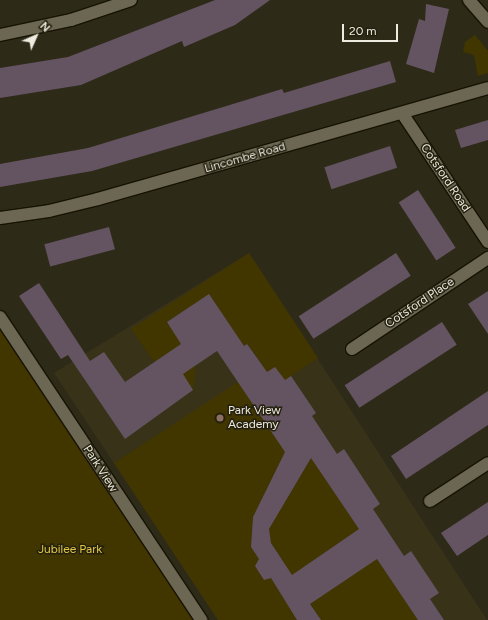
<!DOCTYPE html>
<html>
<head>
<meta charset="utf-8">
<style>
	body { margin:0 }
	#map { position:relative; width:488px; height:620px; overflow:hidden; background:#2e2a18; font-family:Figtree,sans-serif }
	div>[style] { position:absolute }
	.built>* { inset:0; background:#383219 }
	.green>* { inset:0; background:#413600 }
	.building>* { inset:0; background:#645462; transform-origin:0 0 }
	.roads { filter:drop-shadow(1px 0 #171303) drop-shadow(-1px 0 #171303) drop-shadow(0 1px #171303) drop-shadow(0 -1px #171303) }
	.street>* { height:12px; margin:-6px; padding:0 6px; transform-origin:6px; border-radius:6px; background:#6b6753 }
	.dots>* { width:11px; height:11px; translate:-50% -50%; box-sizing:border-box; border:2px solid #25210f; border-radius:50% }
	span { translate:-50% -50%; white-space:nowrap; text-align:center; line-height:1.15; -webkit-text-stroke:3px #25210f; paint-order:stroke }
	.street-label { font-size:12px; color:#edeadf }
	.poi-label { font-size:12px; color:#edeadf }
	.left { translate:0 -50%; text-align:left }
	.park-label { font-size:12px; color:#e2c745 }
	.north { position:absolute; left:16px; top:16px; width:40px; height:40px; -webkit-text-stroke:3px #25210f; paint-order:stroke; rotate:45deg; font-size:11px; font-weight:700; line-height:16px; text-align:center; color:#edeadf }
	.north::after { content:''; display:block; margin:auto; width:14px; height:18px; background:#edeadf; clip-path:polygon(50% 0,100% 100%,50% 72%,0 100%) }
	.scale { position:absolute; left:342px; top:24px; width:56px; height:18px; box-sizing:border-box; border:2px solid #edeadf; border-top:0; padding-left:5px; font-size:12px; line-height:14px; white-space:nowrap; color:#edeadf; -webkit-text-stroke:3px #25210f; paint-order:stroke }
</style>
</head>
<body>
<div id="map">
	<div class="built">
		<i style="clip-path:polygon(249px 253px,487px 620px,218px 620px,54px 373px)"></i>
	</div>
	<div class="green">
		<i style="clip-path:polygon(475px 35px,488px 51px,488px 73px,478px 76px,474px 55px,463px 52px,465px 42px)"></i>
		<i style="clip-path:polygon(249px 253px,318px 358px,285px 380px,275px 367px,267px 372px,248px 344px,244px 346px,209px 294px,167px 322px,196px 366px,193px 390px,168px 353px,154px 362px,131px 329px)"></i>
		<i style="clip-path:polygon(0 317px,201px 620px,0 620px)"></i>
		<i style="clip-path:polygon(238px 382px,274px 436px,294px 434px,253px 517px,251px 547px,259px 559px,255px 566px,264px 580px,271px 578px,297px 620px,218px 620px,114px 463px)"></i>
		<i style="clip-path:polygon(311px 458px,366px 539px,353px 533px,307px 565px,375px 556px,418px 620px,321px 620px,271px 543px,269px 529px)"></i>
	</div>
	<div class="building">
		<i style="clip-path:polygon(215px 0,270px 0,235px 25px,184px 47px,182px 41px,81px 85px,0 98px,0 68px,68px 57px)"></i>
		<i style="clip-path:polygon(426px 4px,449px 9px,434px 73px,406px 64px,419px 19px,425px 21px)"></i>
		<i style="clip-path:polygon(390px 61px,396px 82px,92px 171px,0 187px,0 164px,88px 148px,282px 89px,284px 93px)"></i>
		<i style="clip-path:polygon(488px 120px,488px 140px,461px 148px,455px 130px)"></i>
		<i style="left:390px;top:146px;width:23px;height:69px;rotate:72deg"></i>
		<i style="left:418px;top:190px;width:69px;height:23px;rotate:57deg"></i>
		<i style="left:109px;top:227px;width:23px;height:67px;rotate:75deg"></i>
		<i style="left:396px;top:253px;width:27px;height:116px;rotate:57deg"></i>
		<i style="clip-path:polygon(evenodd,39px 283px,90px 361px,104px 352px,125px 382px,181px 344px,167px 322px,209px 294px,244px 346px,247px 344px,267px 372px,275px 367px,285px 380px,291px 376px,316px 413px,312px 416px,337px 454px,344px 449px,380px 504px,373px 509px,404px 556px,411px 551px,439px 593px,430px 599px,444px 620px,418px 620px,377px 559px,310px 604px,321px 620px,297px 620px,271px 578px,264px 580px,255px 566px,259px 559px,251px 547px,253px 517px,285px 452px,217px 351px,183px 374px,193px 390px,125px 439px,68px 355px,61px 359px,19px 296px,39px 283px,311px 458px,359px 529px,292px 575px,271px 543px,269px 529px,311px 458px)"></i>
		<i style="clip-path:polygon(488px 291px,488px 334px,468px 304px)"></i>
		<i style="left:442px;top:322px;width:27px;height:116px;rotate:57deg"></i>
		<i style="clip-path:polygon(488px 391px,488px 425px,406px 479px,391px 456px)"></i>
		<i style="clip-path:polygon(488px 502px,488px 535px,457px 556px,441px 533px)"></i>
	</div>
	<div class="roads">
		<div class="street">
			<i style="left:469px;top:0;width:29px;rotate:49deg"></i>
			<i style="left:0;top:35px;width:73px;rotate:-11.9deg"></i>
			<i style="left:71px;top:20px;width:63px;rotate:-18.4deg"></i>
			<i style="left:402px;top:113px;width:155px;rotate:56.3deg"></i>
			<i style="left:0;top:218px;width:49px;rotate:-8.1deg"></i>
			<i style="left:49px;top:211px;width:50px;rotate:-13.8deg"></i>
			<i style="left:98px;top:199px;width:405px;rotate:-15.9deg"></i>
			<i style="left:0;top:317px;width:364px;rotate:56.4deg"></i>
			<i style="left:352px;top:349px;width:164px;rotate:-33.8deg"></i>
			<i style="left:430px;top:501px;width:69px;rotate:-33.2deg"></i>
		</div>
	</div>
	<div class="dots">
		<i style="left:220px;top:418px;background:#8d6e63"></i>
	</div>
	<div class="street-label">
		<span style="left:245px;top:158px;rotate:-16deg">Lincombe Road</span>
		<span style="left:445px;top:178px;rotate:56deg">Cotsford Road</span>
		<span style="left:420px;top:303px;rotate:-34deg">Cotsford Place</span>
		<span style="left:100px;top:469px;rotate:57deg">Park View</span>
	</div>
	<div class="poi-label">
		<span class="left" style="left:228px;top:418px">Park View<br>Academy</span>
	</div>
	<div class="park-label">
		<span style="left:70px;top:550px">Jubilee Park</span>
	</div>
	<div class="north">N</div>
	<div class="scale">20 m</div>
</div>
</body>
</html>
